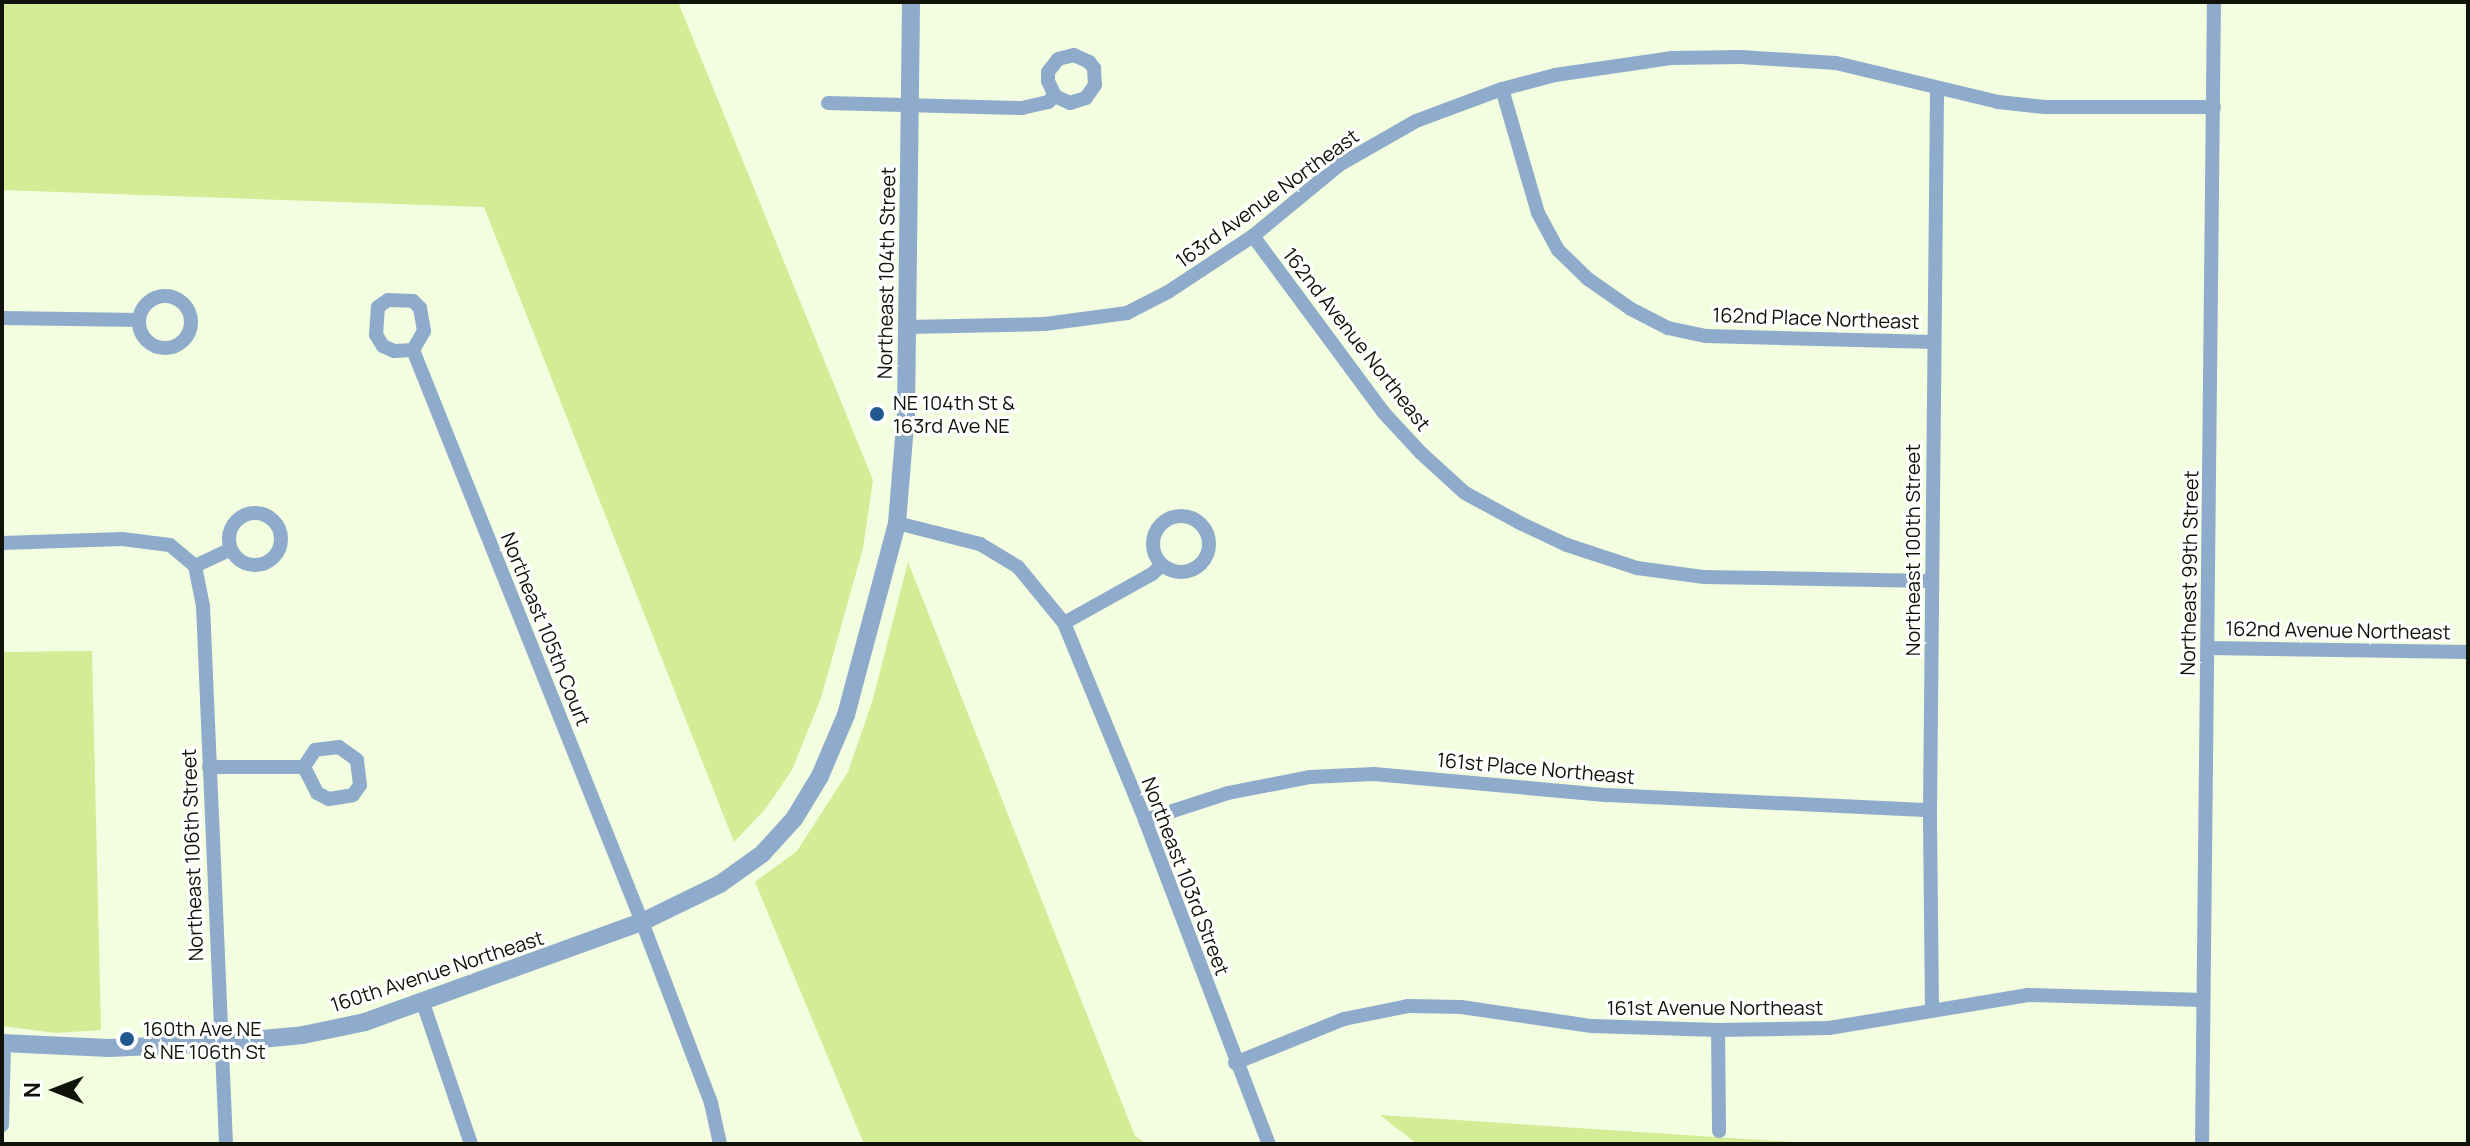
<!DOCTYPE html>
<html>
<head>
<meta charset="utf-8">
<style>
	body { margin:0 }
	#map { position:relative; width:2470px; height:1146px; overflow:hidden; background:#f3fddf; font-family:Manrope,sans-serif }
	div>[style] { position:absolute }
	.green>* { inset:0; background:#d3ec96 }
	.minor>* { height:14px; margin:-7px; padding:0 7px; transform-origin:7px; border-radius:7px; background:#8eabcb }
	.minor>.ring { margin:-7px; padding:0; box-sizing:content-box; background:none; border:14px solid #8eabcb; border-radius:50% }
	.tertiary>* { height:18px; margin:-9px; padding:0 9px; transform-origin:9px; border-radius:9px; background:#8eabcb }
	.dots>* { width:22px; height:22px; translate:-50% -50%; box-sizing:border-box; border:4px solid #fff; border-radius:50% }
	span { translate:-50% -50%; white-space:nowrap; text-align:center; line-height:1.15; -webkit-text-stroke:6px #fff; paint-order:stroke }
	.street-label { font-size:20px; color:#101309 }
	.poi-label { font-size:20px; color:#101309 }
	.left { translate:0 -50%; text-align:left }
	.frame { position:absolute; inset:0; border:4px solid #101309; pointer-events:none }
	.north { position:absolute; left:16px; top:1050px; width:80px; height:80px; -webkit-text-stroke:6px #fff; paint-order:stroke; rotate:270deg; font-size:22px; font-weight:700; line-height:32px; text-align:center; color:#101309 }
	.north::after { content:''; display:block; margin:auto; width:28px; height:36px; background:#101309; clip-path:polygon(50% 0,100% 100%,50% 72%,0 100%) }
</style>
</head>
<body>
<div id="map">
	<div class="green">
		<i style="clip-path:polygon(2px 2px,678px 2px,873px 480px,863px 548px,821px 698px,792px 770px,766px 808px,734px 842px,484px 207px,2px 190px)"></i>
		<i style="clip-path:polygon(908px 562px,1135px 1136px,1147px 1144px,864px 1144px,755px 882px,797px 851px,848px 772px,873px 699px)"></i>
		<i style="clip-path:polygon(92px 651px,101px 1030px,55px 1033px,2px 1026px,2px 652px)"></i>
		<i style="clip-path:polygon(1380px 1115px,1822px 1144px,1417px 1144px)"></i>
	</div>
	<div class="minor">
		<i style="left:1502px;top:89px;width:129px;rotate:73.8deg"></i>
		<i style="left:1538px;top:213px;width:42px;rotate:61.6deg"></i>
		<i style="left:1558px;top:250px;width:42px;rotate:44deg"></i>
		<i style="left:1588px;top:279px;width:52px;rotate:34.9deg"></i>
		<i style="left:1631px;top:309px;width:42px;rotate:27.2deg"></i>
		<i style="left:1668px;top:328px;width:39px;rotate:12deg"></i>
		<i style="left:1706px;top:336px;width:228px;rotate:1.5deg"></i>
		<i style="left:828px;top:103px;width:194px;rotate:1.5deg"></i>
		<i style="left:1022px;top:108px;width:27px;rotate:-13deg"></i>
		<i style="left:1048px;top:102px;width:9px;rotate:-41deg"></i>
		<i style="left:1055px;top:96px;width:17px;rotate:-115deg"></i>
		<i style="left:1048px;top:81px;width:9px;rotate:-90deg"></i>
		<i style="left:1048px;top:72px;width:16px;rotate:-52deg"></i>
		<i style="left:1058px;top:59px;width:16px;rotate:-14deg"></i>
		<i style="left:1074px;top:55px;width:17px;rotate:25deg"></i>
		<i style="left:1089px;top:62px;width:8px;rotate:50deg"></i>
		<i style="left:1094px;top:68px;width:17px;rotate:87deg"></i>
		<i style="left:1095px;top:85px;width:16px;rotate:125deg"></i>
		<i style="left:1086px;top:98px;width:17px;rotate:163deg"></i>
		<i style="left:1070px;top:103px;width:17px;rotate:-155deg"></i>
		<i style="left:1253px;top:236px;width:219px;rotate:53.5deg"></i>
		<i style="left:1383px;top:412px;width:56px;rotate:47.2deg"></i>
		<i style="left:1421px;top:453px;width:59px;rotate:42.3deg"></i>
		<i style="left:1465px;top:493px;width:63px;rotate:28.6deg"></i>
		<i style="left:1520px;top:523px;width:52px;rotate:25.1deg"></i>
		<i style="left:1567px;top:545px;width:74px;rotate:18.2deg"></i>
		<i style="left:1637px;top:568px;width:68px;rotate:7.7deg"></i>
		<i style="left:1704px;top:577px;width:228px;rotate:1deg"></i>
		<i class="ring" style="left:139px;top:296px;width:38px;height:38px"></i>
		<i style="left:2px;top:318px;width:137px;rotate:0.8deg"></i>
		<i style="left:907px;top:327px;width:138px;rotate:-1.2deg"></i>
		<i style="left:1045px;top:324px;width:83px;rotate:-7.6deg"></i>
		<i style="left:1127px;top:313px;width:46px;rotate:-27.1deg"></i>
		<i style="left:1168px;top:292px;width:102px;rotate:-33.4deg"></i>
		<i style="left:1253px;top:236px;width:112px;rotate:-39.5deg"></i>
		<i style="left:1339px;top:165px;width:89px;rotate:-29.7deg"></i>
		<i style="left:1416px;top:121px;width:92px;rotate:-20.4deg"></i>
		<i style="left:1502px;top:89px;width:55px;rotate:-14.8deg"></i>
		<i style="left:1555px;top:75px;width:117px;rotate:-8.3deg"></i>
		<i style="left:1671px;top:58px;width:70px;rotate:-0.8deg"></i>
		<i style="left:1741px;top:57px;width:95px;rotate:3.6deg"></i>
		<i style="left:1836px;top:63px;width:167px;rotate:13.5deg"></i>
		<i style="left:1998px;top:102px;width:47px;rotate:6.1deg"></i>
		<i style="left:2045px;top:107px;width:169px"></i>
		<i style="left:413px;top:350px;width:19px;rotate:177deg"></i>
		<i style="left:394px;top:351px;width:12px;rotate:-156deg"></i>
		<i style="left:383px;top:346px;width:13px;rotate:-122deg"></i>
		<i style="left:376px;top:335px;width:28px;rotate:-86deg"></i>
		<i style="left:378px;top:307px;width:12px;rotate:-35deg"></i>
		<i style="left:388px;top:300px;width:25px;rotate:2deg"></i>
		<i style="left:413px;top:301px;width:10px;rotate:45deg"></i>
		<i style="left:420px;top:308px;width:23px;rotate:80deg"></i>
		<i style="left:424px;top:331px;width:22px;rotate:120deg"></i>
		<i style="left:413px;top:350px;width:616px;rotate:68.18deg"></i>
		<i style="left:642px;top:922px;width:194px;rotate:69.1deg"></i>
		<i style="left:711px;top:1103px;width:42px;rotate:77.6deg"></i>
		<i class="ring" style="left:229px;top:513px;width:38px;height:38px"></i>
		<i class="ring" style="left:1153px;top:516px;width:42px;height:42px"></i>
		<i style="left:897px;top:523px;width:86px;rotate:14.2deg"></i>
		<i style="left:980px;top:544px;width:44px;rotate:31.2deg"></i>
		<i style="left:1018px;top:567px;width:72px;rotate:50.6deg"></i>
		<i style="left:1064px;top:623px;width:213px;rotate:67.6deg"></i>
		<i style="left:1145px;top:820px;width:347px;rotate:69.1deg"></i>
		<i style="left:2px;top:543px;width:120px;rotate:-1.9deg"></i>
		<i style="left:122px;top:539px;width:48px;rotate:7.1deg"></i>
		<i style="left:170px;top:545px;width:33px;rotate:40deg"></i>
		<i style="left:195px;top:566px;width:38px;rotate:-25deg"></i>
		<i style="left:195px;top:566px;width:41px;rotate:78.7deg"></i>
		<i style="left:203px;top:606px;width:538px;rotate:87.55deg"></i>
		<i style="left:1064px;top:623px;width:101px;rotate:-29.1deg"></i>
		<i style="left:1152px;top:574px;width:13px;rotate:-42deg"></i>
		<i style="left:2208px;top:648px;width:260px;rotate:0.9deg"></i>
		<i style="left:209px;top:767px;width:95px"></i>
		<i style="left:304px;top:767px;width:29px;rotate:63deg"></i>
		<i style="left:317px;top:793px;width:13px;rotate:27deg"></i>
		<i style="left:329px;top:799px;width:24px;rotate:-9deg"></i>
		<i style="left:353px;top:795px;width:12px;rotate:-55deg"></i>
		<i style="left:360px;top:785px;width:25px;rotate:-97deg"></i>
		<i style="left:357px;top:760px;width:22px;rotate:-144deg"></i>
		<i style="left:339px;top:747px;width:24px;rotate:173deg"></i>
		<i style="left:315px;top:750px;width:20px;rotate:123deg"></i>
		<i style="left:1145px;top:820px;width:87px;rotate:-18deg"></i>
		<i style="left:1228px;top:793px;width:84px;rotate:-11deg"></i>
		<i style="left:1310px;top:777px;width:64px;rotate:-2.7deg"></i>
		<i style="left:1374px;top:774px;width:234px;rotate:5.2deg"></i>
		<i style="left:1607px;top:795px;width:323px;rotate:2.7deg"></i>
		<i style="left:423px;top:1003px;width:149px;rotate:71.2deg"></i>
		<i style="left:1932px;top:1010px;width:200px;rotate:-90.6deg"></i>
		<i style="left:1930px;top:810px;width:720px;rotate:-89.44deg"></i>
		<i style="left:1718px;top:1030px;width:101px;rotate:89.4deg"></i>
		<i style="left:1235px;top:1063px;width:118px;rotate:-22deg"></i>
		<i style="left:1344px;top:1019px;width:65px;rotate:-11.5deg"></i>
		<i style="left:1408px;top:1006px;width:53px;rotate:1.1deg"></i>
		<i style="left:1461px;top:1007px;width:132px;rotate:8.3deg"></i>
		<i style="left:1592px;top:1026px;width:126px;rotate:1.8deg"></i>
		<i style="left:1718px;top:1030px;width:111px;rotate:-1deg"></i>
		<i style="left:1829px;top:1028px;width:202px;rotate:-9.4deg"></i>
		<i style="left:2028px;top:995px;width:175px;rotate:1.6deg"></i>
		<i style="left:2px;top:1125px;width:81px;rotate:-88.6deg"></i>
		<i style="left:2202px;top:1144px;width:1142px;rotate:-89.4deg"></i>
	</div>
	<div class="tertiary">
		<i style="left:2px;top:1043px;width:107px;rotate:2.7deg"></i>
		<i style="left:109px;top:1048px;width:110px;rotate:-2.6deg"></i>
		<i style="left:219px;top:1043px;width:84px;rotate:-5.4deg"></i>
		<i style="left:303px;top:1035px;width:63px;rotate:-11.8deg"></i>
		<i style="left:365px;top:1022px;width:294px;rotate:-19.9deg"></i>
		<i style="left:642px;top:922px;width:87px;rotate:-26deg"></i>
		<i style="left:720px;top:884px;width:52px;rotate:-35.5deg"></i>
		<i style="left:762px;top:854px;width:47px;rotate:-47.6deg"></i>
		<i style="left:794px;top:819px;width:50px;rotate:-58.8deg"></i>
		<i style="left:820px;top:776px;width:66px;rotate:-66.9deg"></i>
		<i style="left:846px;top:715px;width:199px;rotate:-75.1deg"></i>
		<i style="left:897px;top:523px;width:109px;rotate:-85.3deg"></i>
		<i style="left:906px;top:414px;width:412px;rotate:-89.3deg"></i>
	</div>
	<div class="dots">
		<i style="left:877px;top:414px;background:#215890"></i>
		<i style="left:127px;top:1039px;background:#215890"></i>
	</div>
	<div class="street-label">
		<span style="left:1267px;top:198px;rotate:-36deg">163rd Avenue Northeast</span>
		<span style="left:886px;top:273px;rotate:-89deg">Northeast 104th Street</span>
		<span style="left:1816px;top:318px;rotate:2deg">162nd Place Northeast</span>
		<span style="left:1357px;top:339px;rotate:52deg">162nd Avenue Northeast</span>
		<span style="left:1912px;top:550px;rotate:-90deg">Northeast 100th Street</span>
		<span style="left:2189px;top:573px;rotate:-89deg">Northeast 99th Street</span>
		<span style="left:546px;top:629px;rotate:68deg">Northeast 105th Court</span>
		<span style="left:2338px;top:630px;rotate:1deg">162nd Avenue Northeast</span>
		<span style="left:1536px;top:768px;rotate:5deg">161st Place Northeast</span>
		<span style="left:192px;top:855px;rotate:-92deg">Northeast 106th Street</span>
		<span style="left:1186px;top:876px;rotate:69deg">Northeast 103rd Street</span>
		<span style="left:437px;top:971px;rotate:-18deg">160th Avenue Northeast</span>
		<span style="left:1715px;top:1007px">161st Avenue Northeast</span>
	</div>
	<div class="poi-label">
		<span class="left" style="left:893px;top:414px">NE 104th St &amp;<br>163rd Ave NE</span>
		<span class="left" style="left:143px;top:1040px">160th Ave NE<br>&amp; NE 106th St</span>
	</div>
	<div class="frame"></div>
	<div class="north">N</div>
</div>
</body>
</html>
